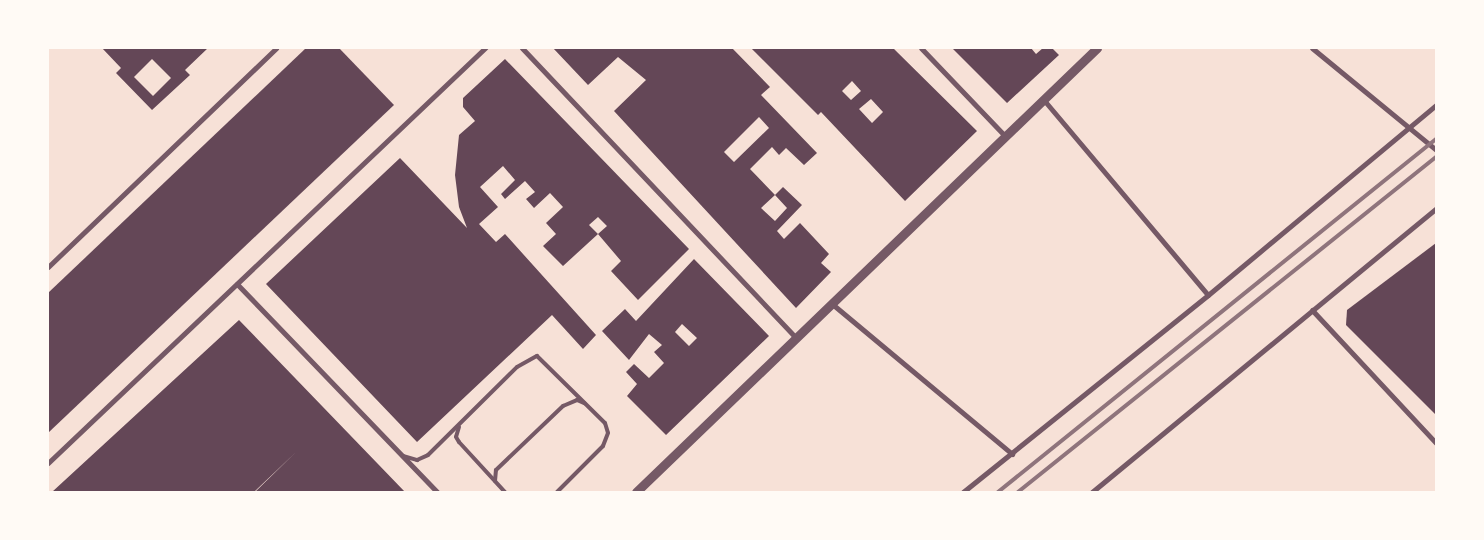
<!DOCTYPE html>
<html>
<head>
<meta charset="utf-8">
<style>
	body { margin:0 }
	#map { position:relative; width:1484px; height:540px; overflow:hidden; background:#f7e1d7; font-family:"Nunito Sans",sans-serif }
	div>[style] { position:absolute }
	.building>* { inset:0; background:#644757 }
	.service>* { height:4px; margin:-2px; padding:0 2px; transform-origin:2px; border-radius:2px; background:#755966 }
	.minor>* { height:5px; margin:-2.5px; padding:0 2.5px; transform-origin:2.5px; border-radius:2.5px; background:#755966 }
	.tertiary>* { height:9px; margin:-4.5px; padding:0 4.5px; transform-origin:4.5px; border-radius:4.5px; background:#755966 }
	.rail>* { height:4px; margin:-2px; padding:0 2px; transform-origin:2px; border-radius:2px; background:#8f747c }
	span { translate:-50% -50%; white-space:nowrap; text-align:center; line-height:1.15; -webkit-text-stroke:5px #fffaf5; paint-order:stroke }
	.frame { position:absolute; inset:0; border:49px solid #fffaf5; pointer-events:none }
</style>
</head>
<body>
<div id="map">
	<div class="building">
		<i style="clip-path:polygon(evenodd,102px 48px,208px 48px,185px 70px,190px 75px,152px 110px,116px 73px,121px 68px,102px 48px,152px 59px,171px 78px,153px 96px,134px 77px,152px 59px)"></i>
		<i style="clip-path:polygon(306px 48px,339px 48px,394px 105px,48px 433px,48px 293px)"></i>
		<i style="clip-path:polygon(evenodd,553px 48px,732px 48px,770px 87px,761px 95px,817px 153px,804px 165px,786px 148px,779px 155px,772px 147px,750px 169px,775px 195px,761px 208px,775px 221px,787px 208px,775px 195px,783px 187px,802px 205px,777px 231px,784px 239px,800px 223px,829px 254px,821px 263px,831px 272px,796px 308px,614px 111px,646px 80px,618px 57px,588px 85px,553px 48px,759px 117px,769px 128px,734px 162px,724px 152px,759px 117px)"></i>
		<i style="clip-path:polygon(evenodd,751px 48px,893px 48px,977px 131px,905px 201px,821px 112px,818px 115px,751px 48px,852px 81px,861px 91px,851px 100px,842px 91px,852px 81px,751px 48px,871px 99px,883px 112px,872px 123px,859px 109px,871px 99px)"></i>
		<i style="clip-path:polygon(952px 48px,1031px 48px,1036px 54px,1043px 48px,1052px 48px,1059px 55px,1007px 103px)"></i>
		<i style="clip-path:polygon(505px 59px,689px 249px,638px 300px,611px 271px,621px 261px,598px 234px,607px 226px,598px 217px,589px 225px,598px 234px,563px 266px,543px 246px,556px 234px,546px 223px,563px 207px,550px 193px,534px 208px,526px 199px,535px 192px,525px 181px,505px 199px,501px 194px,515px 180px,503px 166px,480px 187px,498px 207px,479px 224px,496px 242px,505px 234px,596px 335px,583px 349px,552px 315px,417px 442px,266px 284px,400px 158px,467px 228px,459px 207px,455px 175px,459px 135px,475px 121px,463px 107px,463px 98px)"></i>
		<i style="clip-path:polygon(1436px 243px,1436px 415px,1346px 325px,1347px 310px)"></i>
		<i style="clip-path:polygon(evenodd,694px 259px,769px 336px,666px 435px,627px 396px,637px 384px,626px 372px,634px 364px,649px 378px,664px 363px,654px 352px,662px 345px,649px 334px,629px 360px,602px 331px,625px 309px,636px 321px,694px 259px,682px 324px,697px 338px,689px 346px,675px 332px,682px 324px)"></i>
		<i style="clip-path:polygon(239px 320px,405px 492px,255px 492px,296px 452px,254px 492px,52px 492px)"></i>
	</div>
	<div class="service">
		<i style="left:459px;top:427px;width:10px;rotate:107deg"></i>
		<i style="left:456px;top:437px;width:6px;rotate:59deg"></i>
		<i style="left:459px;top:442px;width:68px;rotate:47.4deg"></i>
		<i style="left:403px;top:456px;width:15px;rotate:16deg"></i>
		<i style="left:417px;top:460px;width:12px;rotate:-24deg"></i>
		<i style="left:428px;top:455px;width:125px;rotate:-44.7deg"></i>
		<i style="left:517px;top:367px;width:23px;rotate:-29deg"></i>
		<i style="left:537px;top:356px;width:95px;rotate:44.6deg"></i>
		<i style="left:605px;top:423px;width:10px;rotate:73deg"></i>
		<i style="left:608px;top:433px;width:14px;rotate:111deg"></i>
		<i style="left:603px;top:446px;width:65px;rotate:135deg"></i>
		<i style="left:495px;top:481px;width:11px;rotate:-85deg"></i>
		<i style="left:496px;top:470px;width:93px;rotate:-43.7deg"></i>
		<i style="left:563px;top:406px;width:15px;rotate:-23deg"></i>
		<i style="left:577px;top:400px;width:8px;rotate:23deg"></i>
	</div>
	<div class="minor">
		<i style="left:522px;top:48px;width:398px;rotate:46.6deg"></i>
		<i style="left:921px;top:48px;width:122px;rotate:46.3deg"></i>
		<i style="left:1312px;top:48px;width:161px;rotate:39.4deg"></i>
		<i style="left:1043px;top:99px;width:256px;rotate:49.9deg"></i>
		<i style="left:48px;top:267px;width:316px;rotate:-43.8deg"></i>
		<i style="left:237px;top:284px;width:289px;rotate:46.1deg"></i>
		<i style="left:831px;top:303px;width:236px;rotate:39.8deg"></i>
		<i style="left:1312px;top:310px;width:182px;rotate:47deg"></i>
		<i style="left:48px;top:463px;width:603px;rotate:-43.52deg"></i>
		<i style="left:963px;top:492px;width:314px;rotate:-38.8deg"></i>
		<i style="left:1208px;top:295px;width:297px;rotate:-39.8deg"></i>
		<i style="left:1092px;top:492px;width:446px;rotate:-39.5deg"></i>
	</div>
	<div class="tertiary">
		<i style="left:636px;top:492px;width:640px;rotate:-43.92deg"></i>
	</div>
	<div class="rail">
		<i style="left:998px;top:492px;width:563px;rotate:-38.87deg"></i>
		<i style="left:1018px;top:492px;width:536px;rotate:-38.71deg"></i>
	</div>
	<div class="frame"></div>
</div>
</body>
</html>
